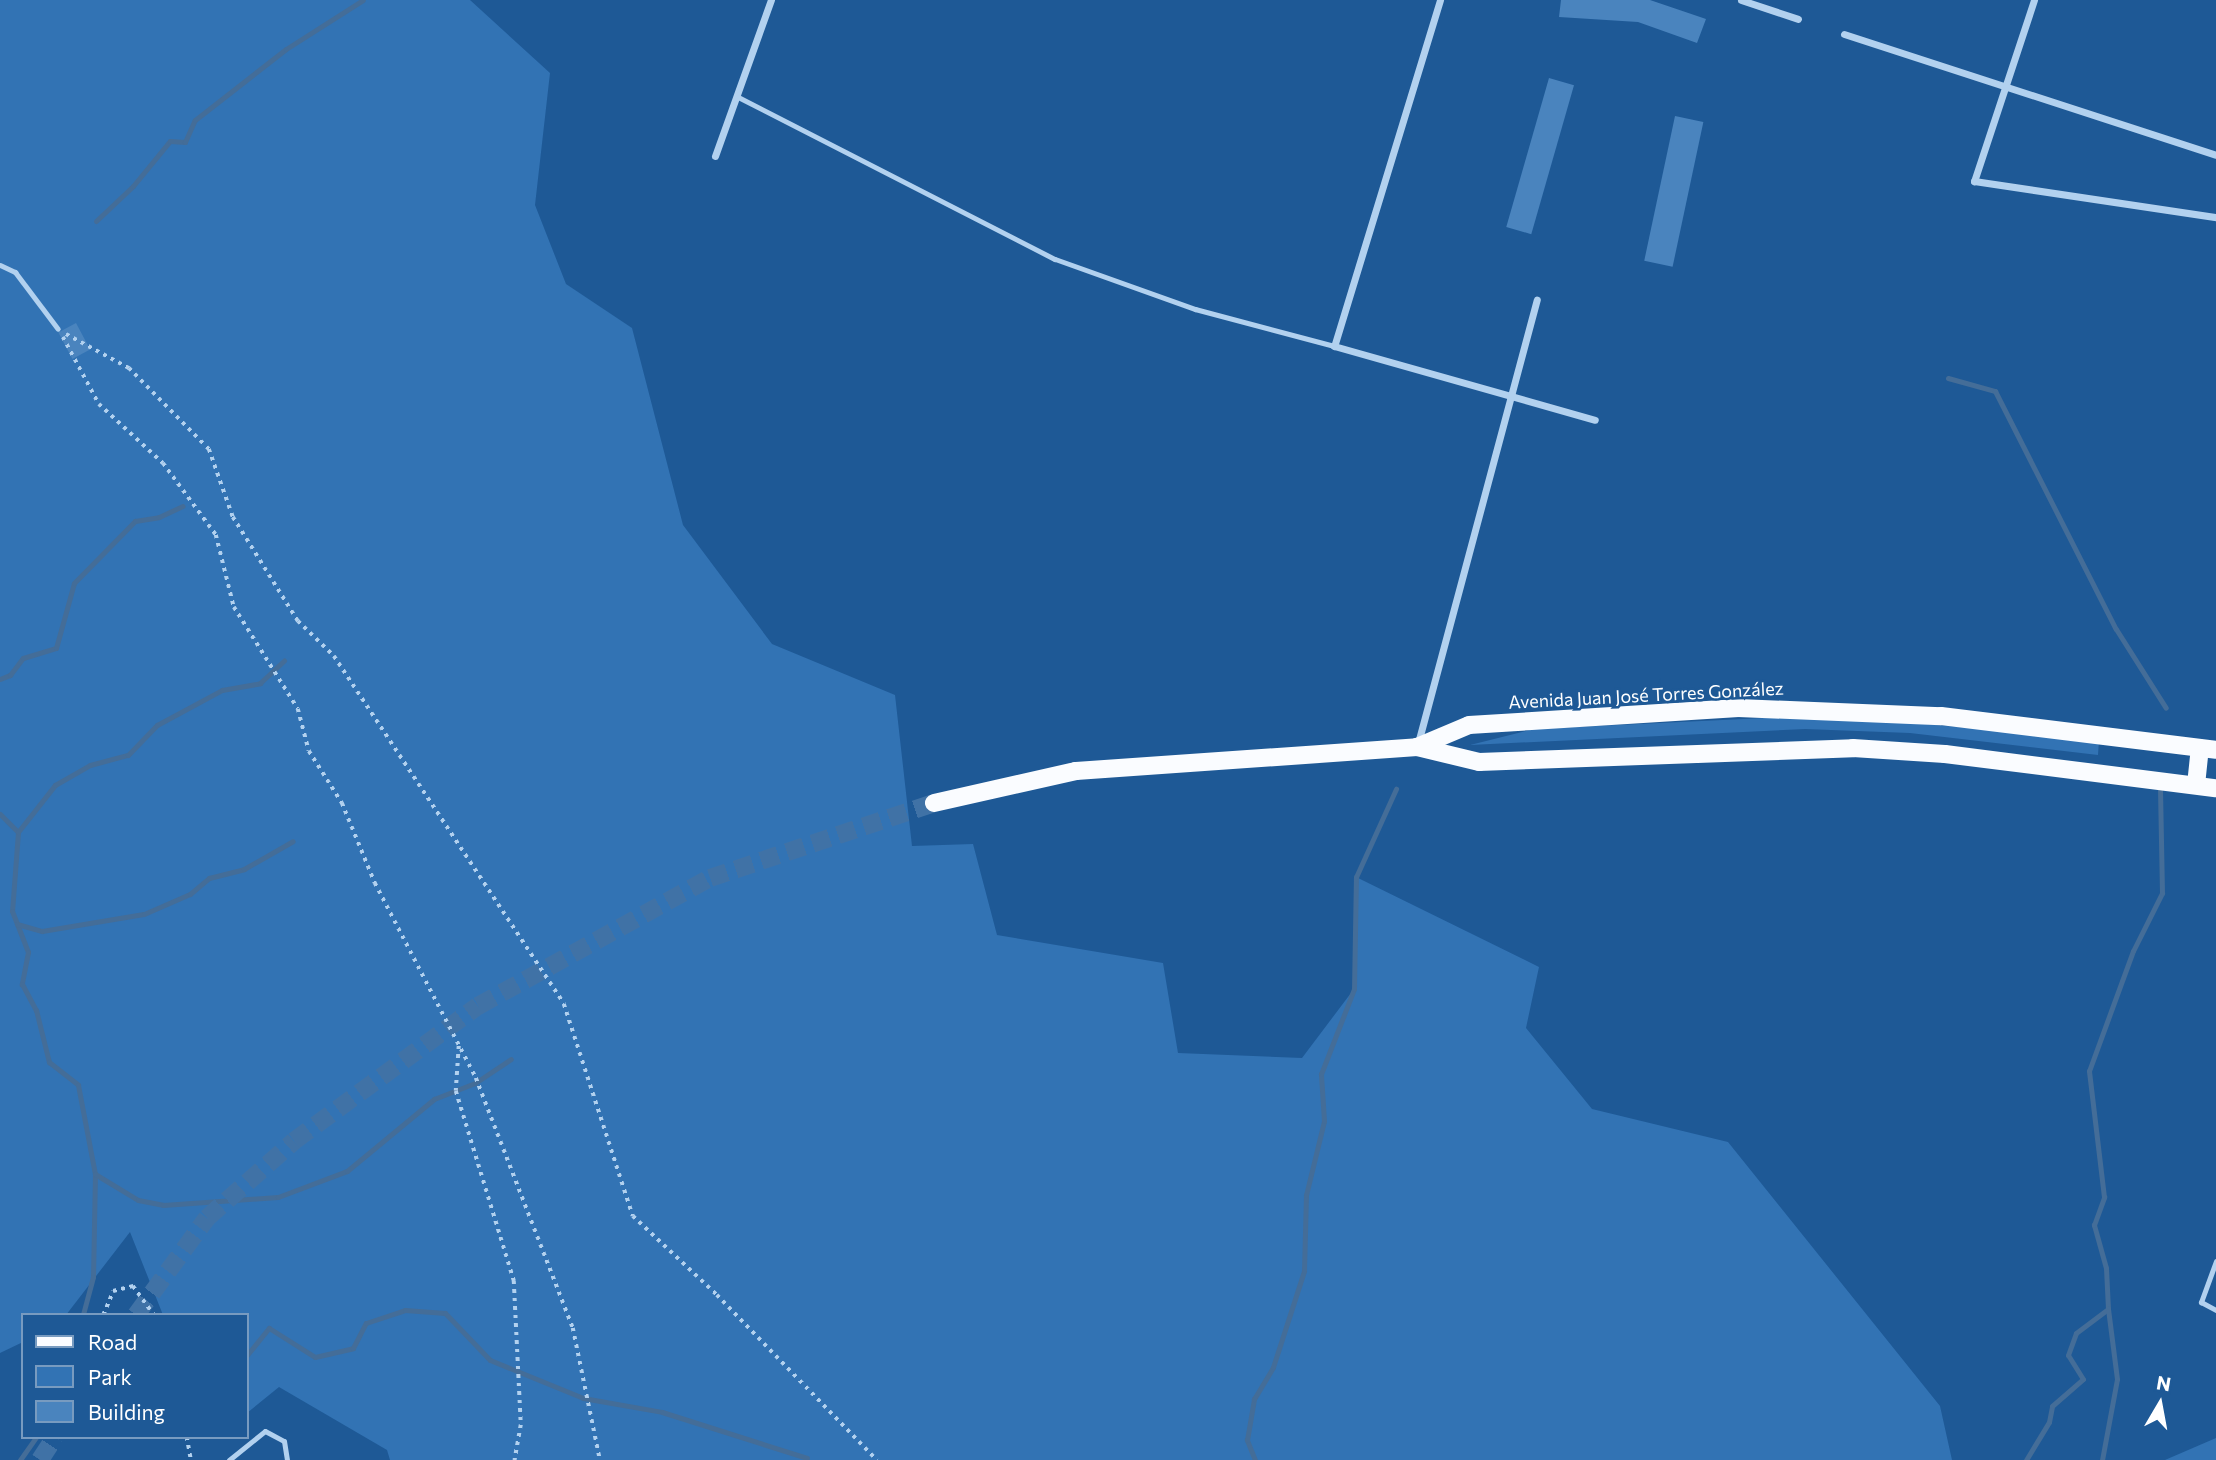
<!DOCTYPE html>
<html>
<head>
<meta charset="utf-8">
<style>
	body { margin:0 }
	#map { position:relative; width:2216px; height:1460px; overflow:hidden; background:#1e5996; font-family:Commissioner,sans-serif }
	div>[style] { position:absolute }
	.green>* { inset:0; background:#3273b4 }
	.stream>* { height:5px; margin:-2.5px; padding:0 2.5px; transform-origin:2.5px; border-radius:2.5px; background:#446d98 }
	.building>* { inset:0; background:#4a84be; transform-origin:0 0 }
	.primary-tunnel>* { height:18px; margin-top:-9px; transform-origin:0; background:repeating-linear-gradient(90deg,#4072a6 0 18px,transparent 0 27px) }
	.path>* { height:3.5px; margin-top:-1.75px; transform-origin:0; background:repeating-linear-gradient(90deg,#b2d1ef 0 3.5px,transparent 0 8.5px) }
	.lane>* { height:5px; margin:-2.5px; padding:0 2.5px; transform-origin:2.5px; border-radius:2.5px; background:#b2d1ef }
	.street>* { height:7px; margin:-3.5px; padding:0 3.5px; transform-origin:3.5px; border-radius:3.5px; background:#b2d1ef }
	.primary>* { height:18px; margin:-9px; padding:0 9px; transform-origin:9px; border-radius:9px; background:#fafcff }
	span { translate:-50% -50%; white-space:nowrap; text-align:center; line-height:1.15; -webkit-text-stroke:5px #1e5996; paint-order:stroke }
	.street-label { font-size:18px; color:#fff }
	.legend { position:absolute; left:21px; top:1313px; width:228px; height:126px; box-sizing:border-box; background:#1e5996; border:2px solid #789bc0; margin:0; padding:9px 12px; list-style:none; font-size:21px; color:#fff }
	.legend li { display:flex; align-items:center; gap:14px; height:35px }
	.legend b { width:35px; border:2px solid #789bc0 }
	.north { position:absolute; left:2125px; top:1369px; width:70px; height:70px; -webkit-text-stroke:5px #1e5996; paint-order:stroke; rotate:10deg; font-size:19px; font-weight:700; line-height:28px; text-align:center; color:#fff }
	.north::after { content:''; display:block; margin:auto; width:24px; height:32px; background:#fff; clip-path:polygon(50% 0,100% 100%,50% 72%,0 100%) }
</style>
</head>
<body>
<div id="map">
	<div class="green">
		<i style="clip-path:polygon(0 0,470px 0,550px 73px,535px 205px,566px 284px,632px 328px,683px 525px,772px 644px,895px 695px,912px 846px,973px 844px,997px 935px,1163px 963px,1178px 1053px,1302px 1058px,1354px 989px,1356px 877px,1539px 967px,1526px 1028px,1592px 1109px,1728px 1142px,1940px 1406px,1952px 1460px,390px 1460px,387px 1450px,279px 1387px,247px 1413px,247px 1315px,163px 1315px,130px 1232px,66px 1315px,23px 1315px,23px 1342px,0 1353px)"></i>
		<i style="clip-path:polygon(1827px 715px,2099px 740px,2098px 755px,1910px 733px,1805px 729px,1470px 745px,1534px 729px)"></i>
		<i style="clip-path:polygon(2216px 1438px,2216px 1460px,2165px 1460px)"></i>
	</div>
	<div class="stream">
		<i style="left:96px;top:221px;width:51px;rotate:-43.4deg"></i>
		<i style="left:133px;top:186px;width:58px;rotate:-50.6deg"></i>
		<i style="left:170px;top:141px;width:15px;rotate:4deg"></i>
		<i style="left:185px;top:142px;width:24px;rotate:-66deg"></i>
		<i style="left:195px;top:120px;width:115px;rotate:-38deg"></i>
		<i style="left:286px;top:49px;width:91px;rotate:-32.5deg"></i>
		<i style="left:1948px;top:378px;width:49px;rotate:15.5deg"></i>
		<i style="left:1995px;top:391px;width:267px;rotate:63.1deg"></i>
		<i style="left:2116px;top:629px;width:93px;rotate:57.7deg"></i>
		<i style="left:0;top:679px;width:11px;rotate:-22deg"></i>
		<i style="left:10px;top:675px;width:21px;rotate:-53deg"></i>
		<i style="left:23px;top:658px;width:34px;rotate:-17deg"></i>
		<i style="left:56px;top:648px;width:67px;rotate:-74.5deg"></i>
		<i style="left:74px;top:583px;width:87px;rotate:-45.5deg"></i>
		<i style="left:135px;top:521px;width:24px;rotate:-9deg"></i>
		<i style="left:159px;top:517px;width:26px;rotate:-25deg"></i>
		<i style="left:0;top:814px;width:25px;rotate:45deg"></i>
		<i style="left:18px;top:832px;width:79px;rotate:94.3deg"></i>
		<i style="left:12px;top:911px;width:44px;rotate:68.7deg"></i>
		<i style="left:28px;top:952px;width:33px;rotate:101deg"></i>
		<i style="left:22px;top:984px;width:30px;rotate:62deg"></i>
		<i style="left:36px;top:1010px;width:54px;rotate:76deg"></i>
		<i style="left:49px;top:1062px;width:37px;rotate:38deg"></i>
		<i style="left:78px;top:1085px;width:91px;rotate:79.2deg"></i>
		<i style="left:95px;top:1174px;width:103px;rotate:91.1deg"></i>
		<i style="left:93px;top:1277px;width:39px;rotate:105deg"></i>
		<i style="left:18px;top:832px;width:60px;rotate:-51.8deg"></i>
		<i style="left:55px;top:785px;width:40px;rotate:-29.7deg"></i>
		<i style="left:90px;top:765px;width:39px;rotate:-15deg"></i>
		<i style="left:128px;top:755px;width:42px;rotate:-46deg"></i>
		<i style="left:157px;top:725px;width:74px;rotate:-28.3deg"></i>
		<i style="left:222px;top:690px;width:39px;rotate:-10deg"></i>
		<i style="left:260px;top:683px;width:33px;rotate:-43deg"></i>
		<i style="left:17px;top:924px;width:26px;rotate:16deg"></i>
		<i style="left:42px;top:931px;width:103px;rotate:-9.5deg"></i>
		<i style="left:144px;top:914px;width:50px;rotate:-23.5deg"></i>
		<i style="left:190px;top:894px;width:25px;rotate:-40deg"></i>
		<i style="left:209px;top:878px;width:36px;rotate:-14deg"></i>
		<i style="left:244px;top:869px;width:56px;rotate:-29.7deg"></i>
		<i style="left:95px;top:1174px;width:50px;rotate:31.2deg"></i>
		<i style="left:138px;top:1200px;width:25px;rotate:11deg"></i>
		<i style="left:163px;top:1205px;width:115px;rotate:-4deg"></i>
		<i style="left:278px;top:1197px;width:74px;rotate:-20.6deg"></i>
		<i style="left:347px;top:1171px;width:113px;rotate:-39.6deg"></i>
		<i style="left:434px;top:1099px;width:44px;rotate:-21.3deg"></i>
		<i style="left:475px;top:1083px;width:43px;rotate:-33.7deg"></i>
		<i style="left:247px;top:1355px;width:35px;rotate:-51deg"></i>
		<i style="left:269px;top:1328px;width:54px;rotate:32.2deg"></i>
		<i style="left:315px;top:1357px;width:39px;rotate:-13deg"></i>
		<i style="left:353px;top:1348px;width:28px;rotate:-63deg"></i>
		<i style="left:366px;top:1323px;width:41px;rotate:-18.4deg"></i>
		<i style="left:405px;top:1310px;width:40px;rotate:4.3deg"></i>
		<i style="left:445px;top:1313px;width:65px;rotate:46.2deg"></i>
		<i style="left:490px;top:1360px;width:100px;rotate:22.2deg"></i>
		<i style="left:583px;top:1398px;width:80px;rotate:10deg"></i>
		<i style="left:662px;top:1412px;width:152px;rotate:17.6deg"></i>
		<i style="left:20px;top:1460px;width:28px;rotate:-55deg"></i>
		<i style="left:1255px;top:1460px;width:22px;rotate:-112deg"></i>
		<i style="left:1247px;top:1440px;width:42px;rotate:-80.3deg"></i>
		<i style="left:1254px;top:1399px;width:37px;rotate:-59deg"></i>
		<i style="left:1273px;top:1367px;width:101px;rotate:-72.1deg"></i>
		<i style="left:1304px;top:1271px;width:76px;rotate:-88.5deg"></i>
		<i style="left:1306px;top:1195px;width:76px;rotate:-76.3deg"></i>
		<i style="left:1324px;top:1121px;width:47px;rotate:-93.7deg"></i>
		<i style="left:1321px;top:1074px;width:91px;rotate:-68.8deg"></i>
		<i style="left:1354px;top:989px;width:112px;rotate:-89deg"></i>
		<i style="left:1356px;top:877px;width:97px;rotate:-65.6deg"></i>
		<i style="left:2026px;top:1460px;width:44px;rotate:-58.8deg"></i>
		<i style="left:2049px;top:1422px;width:16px;rotate:-79deg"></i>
		<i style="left:2052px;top:1406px;width:41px;rotate:-41.1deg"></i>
		<i style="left:2083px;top:1379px;width:28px;rotate:-122deg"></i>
		<i style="left:2068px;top:1355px;width:23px;rotate:-70deg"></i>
		<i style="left:2076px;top:1333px;width:40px;rotate:-37deg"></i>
		<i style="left:2108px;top:1309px;width:41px;rotate:-92.8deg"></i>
		<i style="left:2106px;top:1268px;width:45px;rotate:-105.6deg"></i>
		<i style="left:2094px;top:1225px;width:30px;rotate:-70deg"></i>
		<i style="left:2104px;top:1197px;width:127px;rotate:-96.8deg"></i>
		<i style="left:2089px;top:1071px;width:128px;rotate:-69.9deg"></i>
		<i style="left:2133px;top:951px;width:65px;rotate:-63.4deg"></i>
		<i style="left:2162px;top:893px;width:103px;rotate:-91.1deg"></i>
		<i style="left:2102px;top:1460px;width:82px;rotate:-79.5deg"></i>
		<i style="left:2117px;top:1379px;width:71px;rotate:-97.3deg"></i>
	</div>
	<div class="building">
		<i style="clip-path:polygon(1561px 0,1650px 0,1706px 19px,1697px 43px,1638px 22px,1559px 17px)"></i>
		<i style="left:1549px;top:78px;width:26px;height:155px;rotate:16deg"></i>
		<i style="left:1675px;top:116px;width:29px;height:148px;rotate:12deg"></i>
		<i style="left:76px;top:323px;width:30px;height:20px;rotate:62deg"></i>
	</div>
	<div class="primary-tunnel">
		<i style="left:136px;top:1315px;width:120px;rotate:-53.8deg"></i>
		<i style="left:207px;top:1218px;width:116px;rotate:-41.5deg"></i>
		<i style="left:294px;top:1141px;width:228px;rotate:-36.3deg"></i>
		<i style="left:478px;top:1006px;width:265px;rotate:-28.9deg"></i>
		<i style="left:710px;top:878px;width:236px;rotate:-18.5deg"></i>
		<i style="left:40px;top:1460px;width:27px;rotate:-57deg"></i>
	</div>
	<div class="path">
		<i style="left:66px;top:334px;width:72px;rotate:28.4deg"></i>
		<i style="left:129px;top:368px;width:114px;rotate:45.4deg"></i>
		<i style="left:209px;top:449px;width:72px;rotate:70.6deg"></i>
		<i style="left:233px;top:517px;width:123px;rotate:58deg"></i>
		<i style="left:298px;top:621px;width:50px;rotate:44.2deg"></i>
		<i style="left:334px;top:656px;width:417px;rotate:56.5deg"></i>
		<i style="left:564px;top:1004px;width:223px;rotate:72deg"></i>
		<i style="left:633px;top:1216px;width:115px;rotate:43.2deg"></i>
		<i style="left:717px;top:1295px;width:230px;rotate:45.9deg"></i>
		<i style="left:63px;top:337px;width:76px;rotate:61.8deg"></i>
		<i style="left:99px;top:404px;width:87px;rotate:42.7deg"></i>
		<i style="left:163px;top:463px;width:89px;rotate:53.6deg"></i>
		<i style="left:216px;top:535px;width:74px;rotate:76deg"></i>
		<i style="left:234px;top:607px;width:120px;rotate:57.9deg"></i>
		<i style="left:298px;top:709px;width:43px;rotate:75.3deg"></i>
		<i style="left:309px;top:751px;width:62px;rotate:57.6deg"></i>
		<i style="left:342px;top:803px;width:87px;rotate:67.6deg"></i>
		<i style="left:375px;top:883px;width:220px;rotate:62.6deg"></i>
		<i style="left:476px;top:1078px;width:268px;rotate:68.8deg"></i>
		<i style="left:573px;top:1328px;width:135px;rotate:78.4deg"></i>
		<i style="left:459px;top:1046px;width:45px;rotate:93.8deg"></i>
		<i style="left:456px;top:1091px;width:199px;rotate:73deg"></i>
		<i style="left:514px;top:1281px;width:144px;rotate:87.2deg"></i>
		<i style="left:521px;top:1425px;width:36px;rotate:100deg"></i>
		<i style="left:103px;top:1315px;width:26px;rotate:-67deg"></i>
		<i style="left:113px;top:1291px;width:21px;rotate:-14deg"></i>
		<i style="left:133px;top:1286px;width:36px;rotate:54deg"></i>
		<i style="left:187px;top:1437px;width:23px;rotate:80deg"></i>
	</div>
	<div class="lane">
		<i style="left:738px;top:97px;width:356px;rotate:27.1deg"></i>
		<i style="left:1055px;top:259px;width:149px;rotate:19.7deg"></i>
		<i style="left:1195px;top:309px;width:144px;rotate:14.9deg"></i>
		<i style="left:0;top:265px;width:17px;rotate:25deg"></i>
		<i style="left:15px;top:272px;width:71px;rotate:53deg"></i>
		<i style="left:2216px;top:1261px;width:44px;rotate:110.1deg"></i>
		<i style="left:2201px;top:1302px;width:17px;rotate:28deg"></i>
		<i style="left:229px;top:1460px;width:46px;rotate:-38.9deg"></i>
		<i style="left:265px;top:1431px;width:21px;rotate:28deg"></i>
		<i style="left:284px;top:1441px;width:19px;rotate:81deg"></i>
	</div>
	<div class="street">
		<i style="left:1440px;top:0;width:362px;rotate:107deg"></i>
		<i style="left:1334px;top:346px;width:271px;rotate:15.8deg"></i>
		<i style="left:1741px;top:0;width:60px;rotate:18.4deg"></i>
		<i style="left:2034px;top:0;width:191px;rotate:108.3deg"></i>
		<i style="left:1974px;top:181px;width:245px;rotate:8.5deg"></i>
		<i style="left:1844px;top:34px;width:391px;rotate:18deg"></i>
		<i style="left:715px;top:156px;width:166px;rotate:-70.3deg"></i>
		<i style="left:1418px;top:743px;width:459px;rotate:-75deg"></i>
	</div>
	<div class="primary">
		<i style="left:1417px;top:747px;width:56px;rotate:-22.9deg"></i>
		<i style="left:1469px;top:725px;width:270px;rotate:-3.6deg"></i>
		<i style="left:1738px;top:708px;width:203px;rotate:2.3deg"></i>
		<i style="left:1941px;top:716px;width:277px;rotate:7deg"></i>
		<i style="left:2196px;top:785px;width:37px;rotate:-84deg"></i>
		<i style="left:934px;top:803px;width:146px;rotate:-12.7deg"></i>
		<i style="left:1076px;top:771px;width:342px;rotate:-4deg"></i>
		<i style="left:1417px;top:747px;width:64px;rotate:13.6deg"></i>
		<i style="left:1479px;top:762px;width:374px;rotate:-2.1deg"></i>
		<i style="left:1853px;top:748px;width:92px;rotate:3.7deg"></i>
		<i style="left:1945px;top:754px;width:273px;rotate:7.2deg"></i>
	</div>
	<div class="street-label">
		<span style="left:1646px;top:695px;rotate:-3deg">Avenida Juan José Torres González</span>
	</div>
	<ul class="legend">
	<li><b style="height:9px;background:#fafcff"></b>Road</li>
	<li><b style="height:19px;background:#3273b4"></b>Park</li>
	<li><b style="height:19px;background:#4a84be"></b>Building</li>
	</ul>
	<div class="north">N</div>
</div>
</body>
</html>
